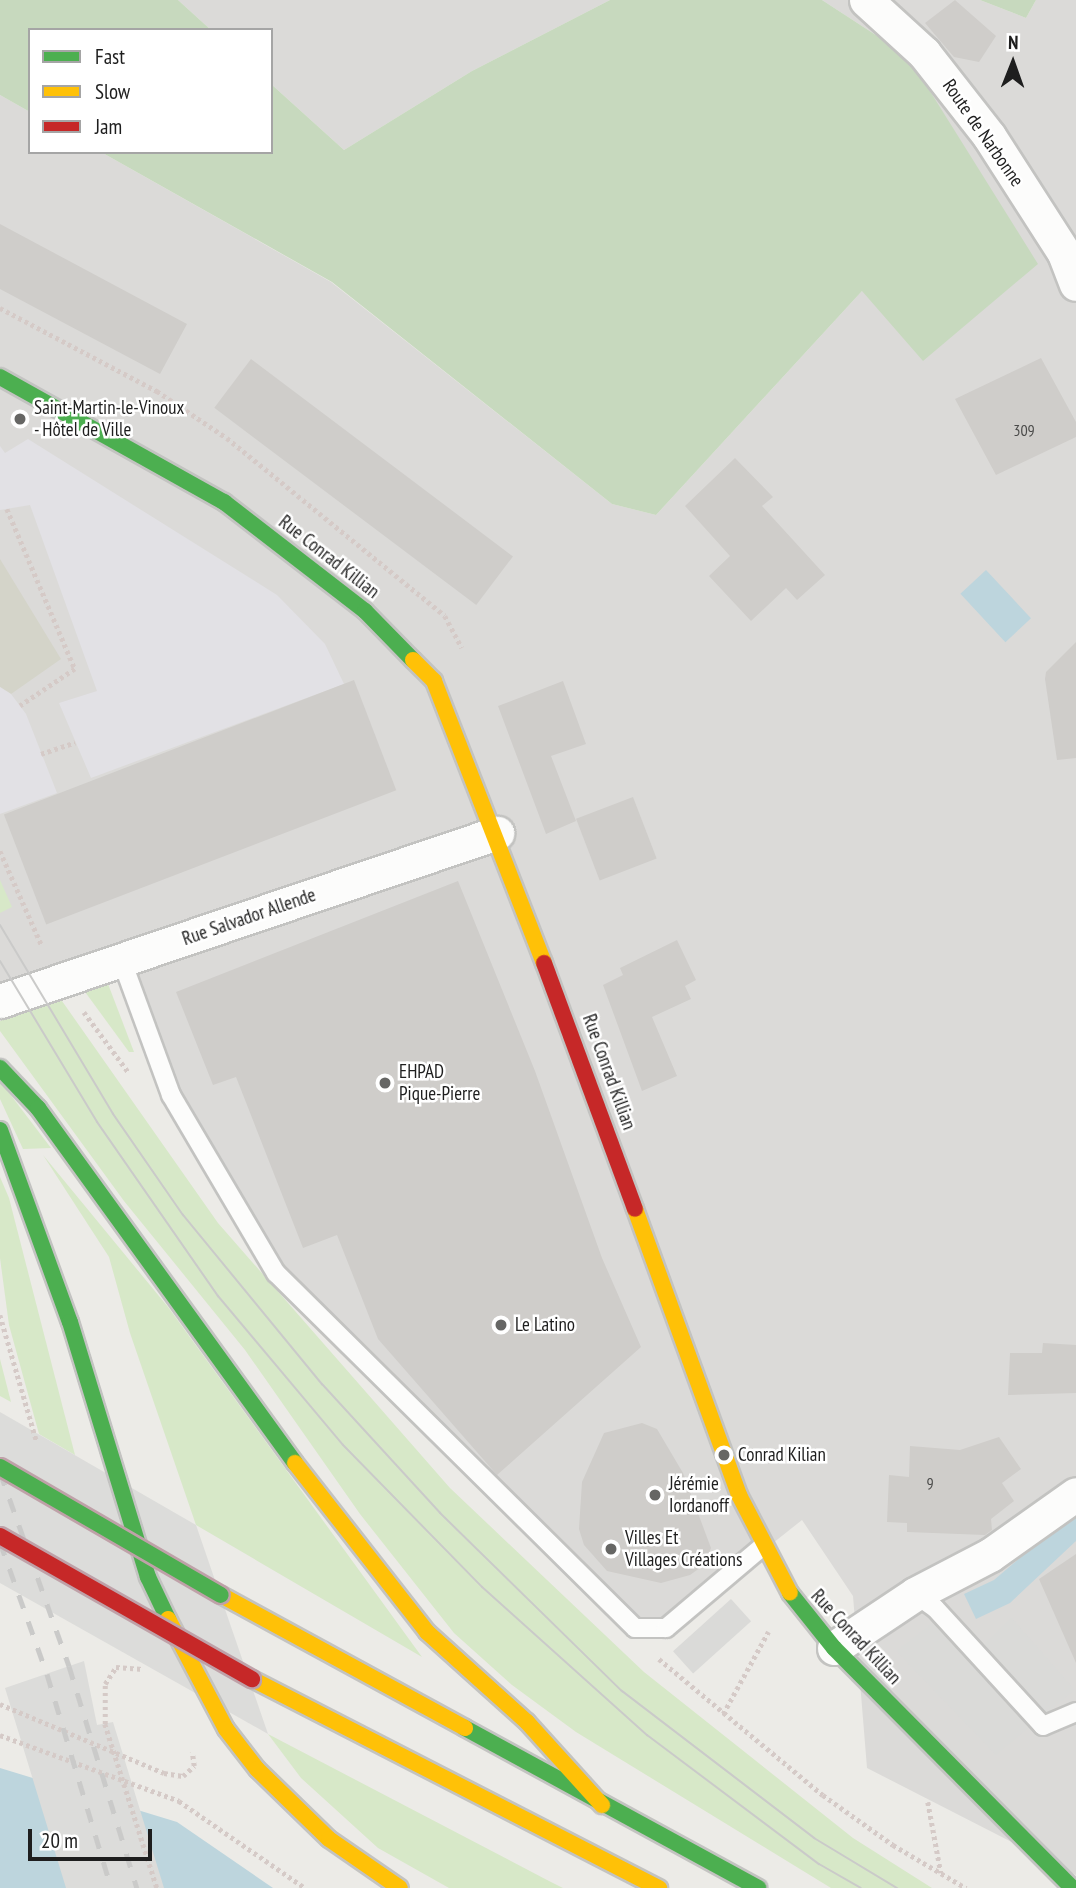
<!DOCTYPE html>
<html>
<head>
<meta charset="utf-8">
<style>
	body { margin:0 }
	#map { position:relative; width:1076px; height:1888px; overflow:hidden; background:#ecebe7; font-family:"PT Sans Narrow",sans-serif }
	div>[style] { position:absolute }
	.residential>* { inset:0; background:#dbdad8 }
	.religious>* { inset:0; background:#dadad8; transform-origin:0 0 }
	.construction>* { inset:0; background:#d4d4c9 }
	.grass>* { inset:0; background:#d7e8c8 }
	.forest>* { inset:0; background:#c7d9be }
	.plaza>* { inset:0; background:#e2e1e5 }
	.water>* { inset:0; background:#bdd5dd; transform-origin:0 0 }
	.pier>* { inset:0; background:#dcdcda }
	.building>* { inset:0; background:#cfcdca; transform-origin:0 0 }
	.path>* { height:4.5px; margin-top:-2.25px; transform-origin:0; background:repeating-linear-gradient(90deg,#d5cac7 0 3.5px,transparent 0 7px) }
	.roads { filter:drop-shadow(2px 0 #c3c3c1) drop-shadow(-2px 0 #c3c3c1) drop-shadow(0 2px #c3c3c1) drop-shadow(0 -2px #c3c3c1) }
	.lane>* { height:18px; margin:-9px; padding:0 9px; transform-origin:9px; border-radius:9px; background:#fcfcfb }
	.street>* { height:33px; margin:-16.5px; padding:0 16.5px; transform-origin:16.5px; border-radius:16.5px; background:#fcfcfb }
	.fast>* { height:16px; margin:-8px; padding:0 8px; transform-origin:8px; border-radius:8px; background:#4caf50 }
	.slow>* { height:16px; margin:-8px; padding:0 8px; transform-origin:8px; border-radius:8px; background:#ffc107 }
	.jam>* { height:16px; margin:-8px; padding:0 8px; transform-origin:8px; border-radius:8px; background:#c62828 }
	.tram>* { height:2px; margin:-1px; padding:0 1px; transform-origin:1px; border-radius:1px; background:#cacac9 }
	.rail>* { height:5px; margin-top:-2.5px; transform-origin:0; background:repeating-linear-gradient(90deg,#cacac9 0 14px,transparent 0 28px) }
	.path-bridge>* { height:4.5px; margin-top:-2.25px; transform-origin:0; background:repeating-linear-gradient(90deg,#d5cac7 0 3.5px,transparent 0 7px) }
	.bridges { filter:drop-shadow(2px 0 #bfa1a8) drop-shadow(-2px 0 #bfa1a8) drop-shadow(0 2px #bfa1a8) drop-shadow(0 -2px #bfa1a8) }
	.fast-bridge>* { height:16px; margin:-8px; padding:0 8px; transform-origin:8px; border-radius:8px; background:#4caf50 }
	.jam-bridge>* { height:16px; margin:-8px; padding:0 8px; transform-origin:8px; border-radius:8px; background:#c62828 }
	.dots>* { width:19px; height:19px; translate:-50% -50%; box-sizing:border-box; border:4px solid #fff; border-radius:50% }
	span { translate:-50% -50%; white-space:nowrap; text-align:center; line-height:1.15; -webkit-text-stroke:5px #fff; paint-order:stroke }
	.number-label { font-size:16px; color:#4a4a49 }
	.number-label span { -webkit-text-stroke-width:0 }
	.street-label { font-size:19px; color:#1e1e1e }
	.poi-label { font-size:19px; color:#1e1e1e }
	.left { translate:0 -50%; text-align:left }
	.legend { position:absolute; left:28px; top:28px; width:245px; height:126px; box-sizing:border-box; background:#fff; border:2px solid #a5a5a5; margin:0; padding:9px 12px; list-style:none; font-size:21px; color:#1e1e1e }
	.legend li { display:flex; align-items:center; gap:14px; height:35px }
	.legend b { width:35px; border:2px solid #a5a5a5 }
	.north { position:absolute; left:978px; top:28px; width:70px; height:70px; -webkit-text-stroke:5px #fff; paint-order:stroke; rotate:1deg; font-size:19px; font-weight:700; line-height:28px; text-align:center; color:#1e1e1e }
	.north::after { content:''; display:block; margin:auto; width:24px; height:32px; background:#1e1e1e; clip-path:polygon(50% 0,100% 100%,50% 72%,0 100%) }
	.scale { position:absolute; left:28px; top:1829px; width:124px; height:32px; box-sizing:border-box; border:4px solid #1e1e1e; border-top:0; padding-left:9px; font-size:21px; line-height:24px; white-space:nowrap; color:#1e1e1e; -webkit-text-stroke:5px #fff; paint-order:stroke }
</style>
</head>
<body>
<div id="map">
	<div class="residential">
		<i style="clip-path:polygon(178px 0,610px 0,472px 71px,344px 150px,271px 84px,271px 30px,211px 30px)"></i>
		<i style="clip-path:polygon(822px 0,980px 0,1026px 18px,1036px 0,1076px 0,1076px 1875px,867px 1768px,853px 1596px,802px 1520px,666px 1628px,635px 1628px,276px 1273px,171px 1095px,122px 961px,0 1003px,0 95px,30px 112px,30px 152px,101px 152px,331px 282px,612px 504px,656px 515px,862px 291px,908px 56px)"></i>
	</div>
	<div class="religious">
		<i style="left:731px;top:1599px;width:30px;height:78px;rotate:48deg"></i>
		<i style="clip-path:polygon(941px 1616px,974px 1654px,1011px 1617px,1075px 1690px,996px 1755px,896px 1651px)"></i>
	</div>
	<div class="construction">
		<i style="clip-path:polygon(0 559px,61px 659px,11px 694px,0 687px)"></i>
	</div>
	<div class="grass">
		<i style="clip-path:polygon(0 880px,12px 907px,0 913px)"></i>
		<i style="clip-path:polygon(105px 976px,134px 1052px,129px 1052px,80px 985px)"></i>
		<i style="clip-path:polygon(55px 991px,218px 1223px,450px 1488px,644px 1672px,853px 1838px,932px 1888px,831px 1888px,576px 1732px,512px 1685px,454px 1633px,360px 1514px,245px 1350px,124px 1201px,0 1031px,0 1021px)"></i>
		<i style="clip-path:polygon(0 1081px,51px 1148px,23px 1149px,0 1099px)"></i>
		<i style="clip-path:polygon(43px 1155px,168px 1307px,422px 1657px,196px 1525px,130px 1333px,109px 1257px)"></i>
		<i style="clip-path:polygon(0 1177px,9px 1198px,75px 1455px,39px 1434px,9px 1325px,0 1258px)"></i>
		<i style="clip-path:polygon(0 1359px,11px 1402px,0 1396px)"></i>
		<i style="clip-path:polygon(268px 1734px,549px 1881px,563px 1888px,449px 1888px,378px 1848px,301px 1778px)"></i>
	</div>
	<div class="forest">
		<i style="clip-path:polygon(0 0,178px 0,211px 30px,30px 30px,30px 112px,0 95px)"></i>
		<i style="clip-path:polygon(610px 0,822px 0,908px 56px,1038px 264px,923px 361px,862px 291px,656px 515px,612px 504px,332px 282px,101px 152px,271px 152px,271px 84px,344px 150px,472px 71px)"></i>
		<i style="clip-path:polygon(980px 0,1036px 0,1026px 18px)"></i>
	</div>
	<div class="plaza">
		<i style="clip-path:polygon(28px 439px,277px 595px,325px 644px,344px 684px,91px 778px,59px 703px,97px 691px,30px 505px,0 510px,0 446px,5px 453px)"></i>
		<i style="clip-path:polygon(0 687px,11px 694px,26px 714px,57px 793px,0 814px)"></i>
	</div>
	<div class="water">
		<i style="left:986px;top:570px;width:66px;height:35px;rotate:47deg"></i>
		<i style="clip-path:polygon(1076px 1510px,1076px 1541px,1010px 1603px,976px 1619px,964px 1594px,994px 1580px)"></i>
		<i style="clip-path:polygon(0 1768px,177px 1822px,273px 1888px,0 1888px)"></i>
	</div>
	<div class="pier">
		<i style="clip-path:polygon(0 1412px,196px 1525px,268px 1734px,0 1583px)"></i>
		<i style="clip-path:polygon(84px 1661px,97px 1725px,113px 1722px,164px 1888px,66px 1888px,5px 1688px)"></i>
	</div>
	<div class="building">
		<i style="clip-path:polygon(955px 0,996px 36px,979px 62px,954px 57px,925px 23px)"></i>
		<i style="clip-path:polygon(0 224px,187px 324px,160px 374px,0 289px)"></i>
		<i style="clip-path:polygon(1041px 358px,1076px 422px,1076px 437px,996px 475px,955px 399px)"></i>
		<i style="left:251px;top:359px;width:328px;height:61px;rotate:37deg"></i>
		<i style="clip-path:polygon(735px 458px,773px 497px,762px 506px,825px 575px,797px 600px,786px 588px,751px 621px,709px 576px,730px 556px,685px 506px)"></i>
		<i style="clip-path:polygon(1076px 642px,1076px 758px,1057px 760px,1045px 679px,1046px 672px)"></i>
		<i style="left:354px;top:680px;width:118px;height:375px;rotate:69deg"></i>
		<i style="clip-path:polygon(563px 681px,586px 744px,551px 756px,576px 821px,546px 834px,498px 706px)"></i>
		<i style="left:633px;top:797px;width:66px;height:61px;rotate:69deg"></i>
		<i style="clip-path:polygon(458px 881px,535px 1071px,602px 1258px,641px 1347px,497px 1475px,378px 1339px,337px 1235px,303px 1248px,236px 1077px,213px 1085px,176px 992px)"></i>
		<i style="clip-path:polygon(677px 940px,696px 980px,685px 986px,691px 999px,652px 1017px,677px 1076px,642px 1091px,603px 985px,623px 975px,620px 968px)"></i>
		<i style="clip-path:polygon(1043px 1343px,1076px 1345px,1076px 1393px,1008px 1395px,1010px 1353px,1042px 1353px)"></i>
		<i style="clip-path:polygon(642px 1423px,657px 1429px,683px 1473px,711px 1548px,704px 1565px,690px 1575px,661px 1583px,607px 1571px,584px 1545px,579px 1529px,582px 1482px,604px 1433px)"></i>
		<i style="clip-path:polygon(999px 1437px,1021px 1469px,1002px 1483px,1014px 1501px,991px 1519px,992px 1530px,985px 1535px,907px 1532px,907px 1523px,887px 1522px,889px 1475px,909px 1477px,910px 1446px,960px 1450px)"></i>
		<i style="clip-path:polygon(1076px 1554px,1076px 1663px,1039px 1579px)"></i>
	</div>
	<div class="path">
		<i style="left:0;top:308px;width:178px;rotate:27.9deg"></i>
		<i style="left:157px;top:391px;width:84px;rotate:33.9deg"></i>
		<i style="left:227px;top:438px;width:281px;rotate:39.2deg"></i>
		<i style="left:445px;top:616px;width:36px;rotate:62deg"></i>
		<i style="left:7px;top:509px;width:174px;rotate:67deg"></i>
		<i style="left:75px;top:669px;width:66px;rotate:146.1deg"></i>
		<i style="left:41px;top:754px;width:36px;rotate:-19deg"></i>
		<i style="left:0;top:851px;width:104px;rotate:66.1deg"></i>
		<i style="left:84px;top:1012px;width:76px;rotate:53.6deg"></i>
		<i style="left:0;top:1315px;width:132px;rotate:73.8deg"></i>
		<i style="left:659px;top:1659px;width:213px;rotate:39.7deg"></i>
		<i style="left:823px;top:1795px;width:86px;rotate:35.5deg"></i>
		<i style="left:893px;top:1845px;width:85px;rotate:30.5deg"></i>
		<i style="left:0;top:1704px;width:178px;rotate:22.8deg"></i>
		<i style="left:164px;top:1773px;width:19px;rotate:9deg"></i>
		<i style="left:183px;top:1776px;width:15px;rotate:-42deg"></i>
		<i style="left:194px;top:1766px;width:14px;rotate:-98deg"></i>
		<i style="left:723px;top:1714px;width:94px;rotate:-61.2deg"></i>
		<i style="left:105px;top:1724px;width:40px;rotate:-90deg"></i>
		<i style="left:105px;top:1684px;width:20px;rotate:-57deg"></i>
		<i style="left:116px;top:1667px;width:27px;rotate:4deg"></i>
		<i style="left:0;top:1735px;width:191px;rotate:20.2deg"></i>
		<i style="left:179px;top:1801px;width:153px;rotate:34.6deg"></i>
		<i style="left:928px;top:1802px;width:72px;rotate:79.6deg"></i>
	</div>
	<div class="roads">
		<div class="lane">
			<i style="left:122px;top:961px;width:143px;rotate:69.9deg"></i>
			<i style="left:171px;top:1095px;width:207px;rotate:59.5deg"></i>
			<i style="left:276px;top:1273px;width:505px;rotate:44.68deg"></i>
			<i style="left:635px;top:1628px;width:31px"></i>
			<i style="left:666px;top:1628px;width:126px;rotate:-40.2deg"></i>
			<i style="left:915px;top:1594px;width:24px;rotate:35deg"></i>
			<i style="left:935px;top:1608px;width:160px;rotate:47.5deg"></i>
			<i style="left:1043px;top:1726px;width:36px;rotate:-23deg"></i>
		</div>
		<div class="street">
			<i style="left:866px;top:0;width:79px;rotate:42.4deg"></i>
			<i style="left:924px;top:53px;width:105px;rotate:51.9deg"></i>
			<i style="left:989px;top:136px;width:139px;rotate:57.3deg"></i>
			<i style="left:1064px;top:253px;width:33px;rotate:69deg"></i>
			<i style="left:0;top:1001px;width:525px;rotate:-18.68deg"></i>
			<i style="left:834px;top:1648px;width:97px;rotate:-33.7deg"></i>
			<i style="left:915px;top:1594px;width:85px;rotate:-27.5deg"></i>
			<i style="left:990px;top:1555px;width:105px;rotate:-35.3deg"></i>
		</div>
		<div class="fast">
			<i style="left:0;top:377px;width:257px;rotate:29.2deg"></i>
			<i style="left:224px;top:502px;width:178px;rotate:37.7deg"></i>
			<i style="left:365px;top:611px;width:69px;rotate:45.6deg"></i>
			<i style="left:0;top:1068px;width:55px;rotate:46.5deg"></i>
			<i style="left:38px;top:1108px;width:438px;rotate:54.1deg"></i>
			<i style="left:0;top:1130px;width:204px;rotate:70deg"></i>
			<i style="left:70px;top:1322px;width:267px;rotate:73deg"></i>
			<i style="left:148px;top:1577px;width:47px;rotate:64.5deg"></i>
			<i style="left:790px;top:1593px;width:70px;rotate:51.3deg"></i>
			<i style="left:834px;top:1648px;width:338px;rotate:45.2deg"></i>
			<i style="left:465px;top:1728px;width:334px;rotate:28.6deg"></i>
		</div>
		<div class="slow">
			<i style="left:413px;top:660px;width:30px;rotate:45deg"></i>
			<i style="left:434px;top:681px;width:303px;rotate:68.7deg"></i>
			<i style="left:635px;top:1209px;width:304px;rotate:70deg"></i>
			<i style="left:739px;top:1495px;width:110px;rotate:62.5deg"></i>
			<i style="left:295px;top:1463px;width:214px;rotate:52deg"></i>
			<i style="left:427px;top:1632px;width:135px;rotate:42deg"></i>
			<i style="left:527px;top:1722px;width:112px;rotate:47.9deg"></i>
			<i style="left:221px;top:1595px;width:278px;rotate:28.6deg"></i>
			<i style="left:168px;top:1619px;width:124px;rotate:62.2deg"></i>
			<i style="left:226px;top:1729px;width:51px;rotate:52.2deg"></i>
			<i style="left:257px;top:1769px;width:100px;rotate:44.2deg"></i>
			<i style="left:329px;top:1839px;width:86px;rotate:34.6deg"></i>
			<i style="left:252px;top:1679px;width:458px;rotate:27.2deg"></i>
		</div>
		<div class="jam">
			<i style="left:544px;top:963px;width:262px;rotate:69.7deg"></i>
		</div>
	</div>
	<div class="tram">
		<i style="left:0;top:925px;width:220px;rotate:59.1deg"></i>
		<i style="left:113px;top:1114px;width:123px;rotate:55.3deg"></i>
		<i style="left:183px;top:1215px;width:219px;rotate:50.6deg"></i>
		<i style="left:322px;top:1384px;width:175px;rotate:47.5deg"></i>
		<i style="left:440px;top:1513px;width:255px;rotate:44.4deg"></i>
		<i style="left:622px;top:1691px;width:242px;rotate:37.4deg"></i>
		<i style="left:814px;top:1838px;width:97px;rotate:31.1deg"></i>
		<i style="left:0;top:961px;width:188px;rotate:58.9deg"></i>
		<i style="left:97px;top:1122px;width:212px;rotate:55.2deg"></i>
		<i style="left:218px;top:1296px;width:194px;rotate:50deg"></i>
		<i style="left:343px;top:1445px;width:199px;rotate:45.6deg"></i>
		<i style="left:482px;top:1587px;width:222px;rotate:41.9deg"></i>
		<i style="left:647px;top:1735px;width:215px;rotate:36.9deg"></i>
		<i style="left:819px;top:1864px;width:48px;rotate:29.7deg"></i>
	</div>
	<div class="rail">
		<i style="left:0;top:1472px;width:206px;rotate:70.4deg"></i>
		<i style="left:69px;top:1666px;width:232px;rotate:73deg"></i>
		<i style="left:0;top:1542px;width:140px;rotate:70.4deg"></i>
		<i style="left:47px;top:1674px;width:223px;rotate:73.3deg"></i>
	</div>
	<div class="path-bridge">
		<i style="left:105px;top:1724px;width:172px;rotate:72.4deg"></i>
	</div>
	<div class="bridges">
		<div class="fast-bridge">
			<i style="left:0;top:1467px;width:255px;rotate:30.1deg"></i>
		</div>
		<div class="jam-bridge">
			<i style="left:0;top:1536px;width:290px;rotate:29.6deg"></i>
		</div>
	</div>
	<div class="dots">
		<i style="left:20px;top:419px;background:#666664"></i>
		<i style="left:385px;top:1083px;background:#666664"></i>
		<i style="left:501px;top:1325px;background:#666664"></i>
		<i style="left:724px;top:1455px;background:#666664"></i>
		<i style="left:655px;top:1495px;background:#666664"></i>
		<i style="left:611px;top:1549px;background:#666664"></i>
	</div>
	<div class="number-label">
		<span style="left:1024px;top:430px">309</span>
		<span style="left:930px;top:1483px">9</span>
	</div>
	<div class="street-label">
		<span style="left:983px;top:133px;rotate:55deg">Route de Narbonne</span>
		<span style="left:329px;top:557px;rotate:38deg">Rue Conrad Killian</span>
		<span style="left:249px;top:917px;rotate:-19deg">Rue Salvador Allende</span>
		<span style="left:609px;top:1072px;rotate:70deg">Rue Conrad Killian</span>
		<span style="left:856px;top:1637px;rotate:47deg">Rue Conrad Killian</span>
	</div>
	<div class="poi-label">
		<span class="left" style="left:34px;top:419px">Saint-Martin-le-Vinoux<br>- Hôtel de Ville</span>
		<span class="left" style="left:399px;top:1083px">EHPAD<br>Pique-Pierre</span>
		<span class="left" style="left:515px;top:1325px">Le Latino</span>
		<span class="left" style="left:738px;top:1455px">Conrad Kilian</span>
		<span class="left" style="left:669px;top:1495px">Jérémie<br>Iordanoff</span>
		<span class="left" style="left:625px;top:1549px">Villes Et<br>Villages Créations</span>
	</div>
	<ul class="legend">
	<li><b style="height:9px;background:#4caf50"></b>Fast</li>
	<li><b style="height:9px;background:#ffc107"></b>Slow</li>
	<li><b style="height:9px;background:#c62828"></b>Jam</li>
	</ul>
	<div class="north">N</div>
	<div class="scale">20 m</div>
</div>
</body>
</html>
